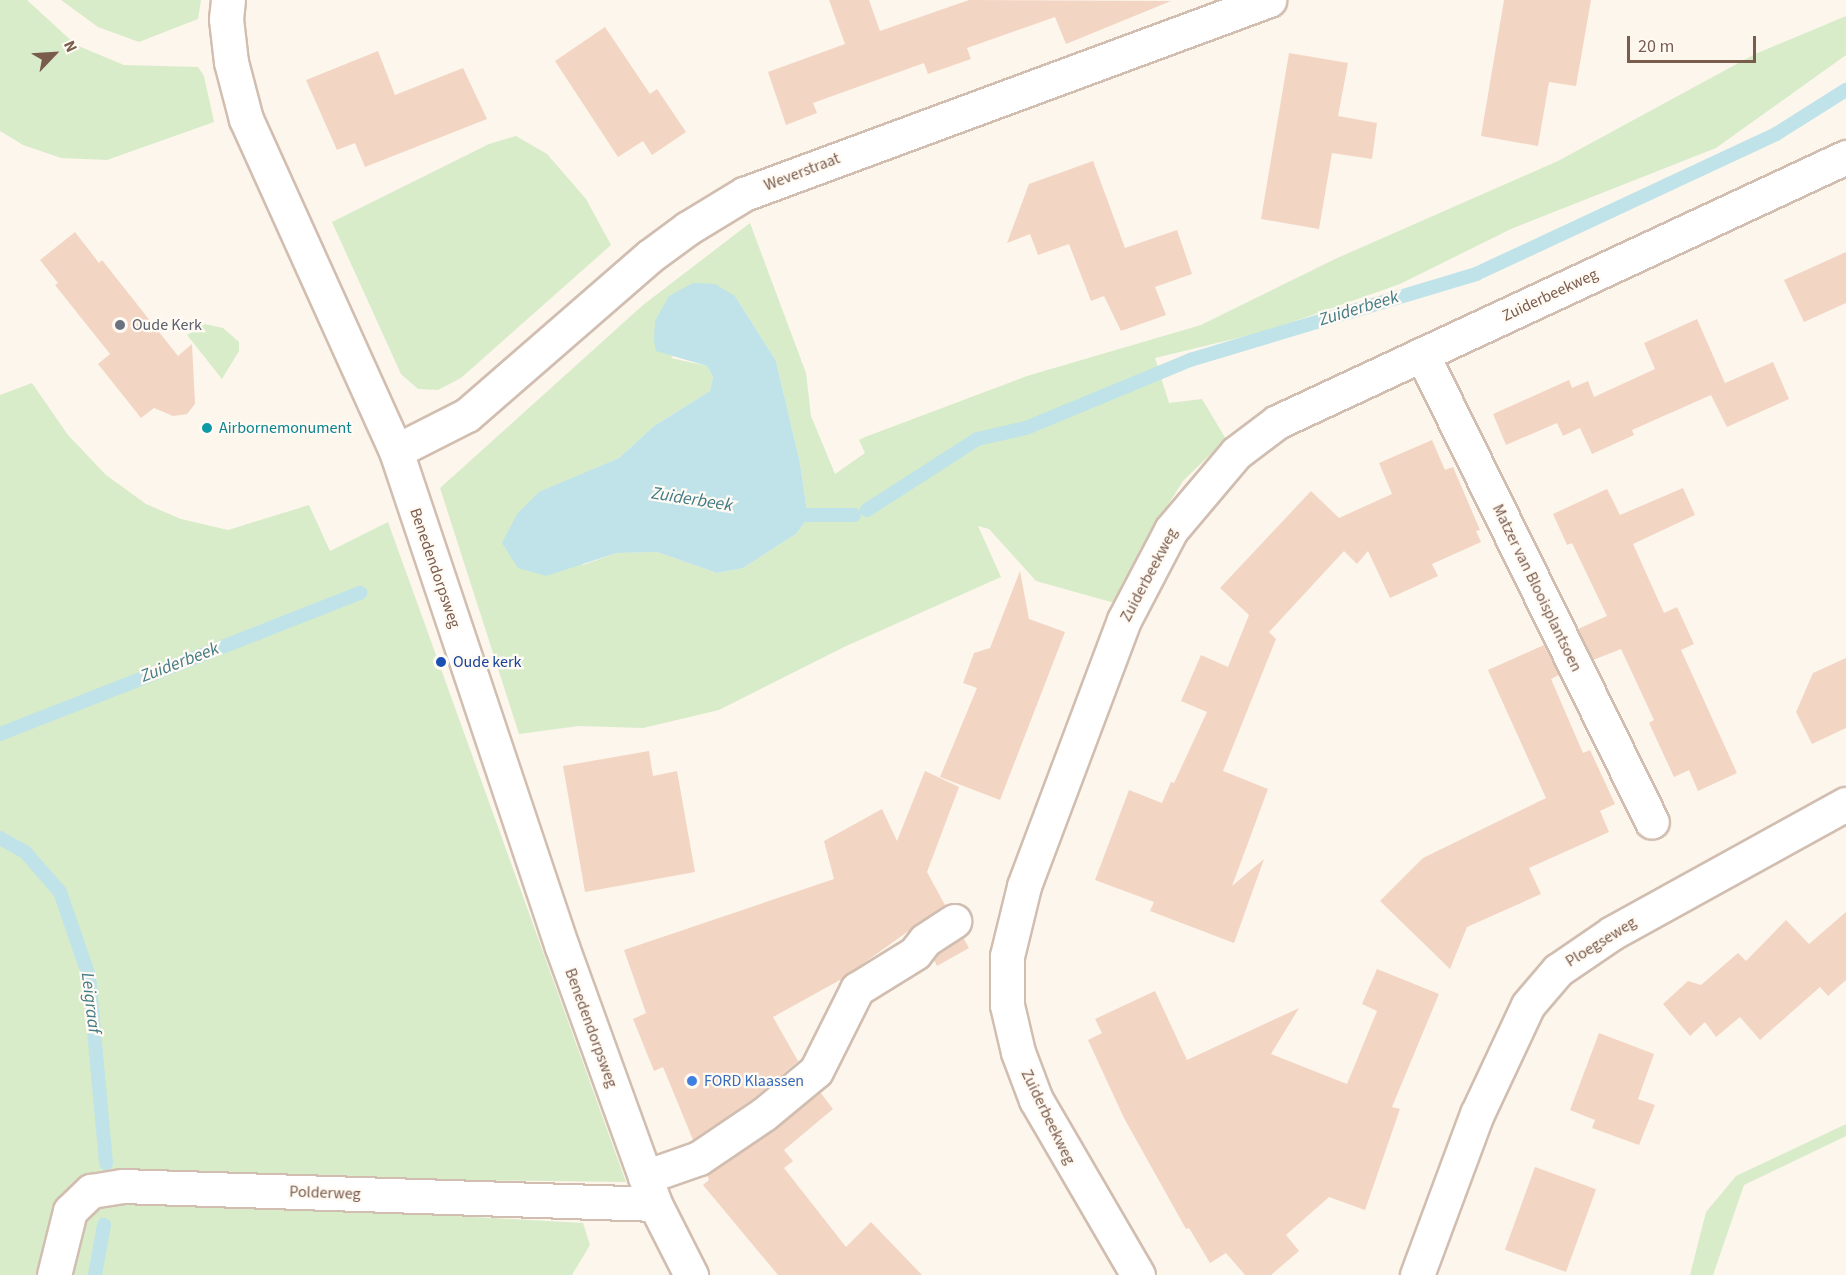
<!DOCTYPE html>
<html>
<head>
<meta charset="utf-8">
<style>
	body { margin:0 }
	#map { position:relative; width:1846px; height:1275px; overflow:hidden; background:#fdf6ec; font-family:"Source Sans 3",sans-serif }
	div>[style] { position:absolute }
	.green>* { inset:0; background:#d8ecc9 }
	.water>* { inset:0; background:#bfe3e8 }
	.stream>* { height:14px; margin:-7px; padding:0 7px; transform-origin:7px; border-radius:7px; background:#bfe3e8 }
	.building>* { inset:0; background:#f3d5c3; transform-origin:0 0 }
	.roads { filter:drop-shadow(2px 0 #d1beb0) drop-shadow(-2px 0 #d1beb0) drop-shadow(0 2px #d1beb0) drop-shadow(0 -2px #d1beb0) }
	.minor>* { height:33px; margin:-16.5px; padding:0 16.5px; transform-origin:16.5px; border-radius:16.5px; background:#fff }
	.dots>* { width:16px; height:16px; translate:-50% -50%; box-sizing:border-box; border:3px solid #fffaf3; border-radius:50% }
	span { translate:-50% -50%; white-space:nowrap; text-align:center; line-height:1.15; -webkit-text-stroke:4.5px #fffaf3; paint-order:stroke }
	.street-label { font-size:16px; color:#7a5c4d }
	.worship-label { font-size:16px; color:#5b616d }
	.left { translate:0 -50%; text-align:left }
	.culture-label { font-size:16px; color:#0d838f }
	.transit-label { font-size:16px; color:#164399 }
	.shop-label { font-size:16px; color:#366cbe }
	.water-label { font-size:18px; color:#437c86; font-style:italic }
	.north { position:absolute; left:24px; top:24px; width:60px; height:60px; -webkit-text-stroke:4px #fffaf3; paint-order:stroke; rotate:65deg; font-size:16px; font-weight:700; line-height:24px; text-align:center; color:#7a5c4d }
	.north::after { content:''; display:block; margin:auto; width:21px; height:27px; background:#7a5c4d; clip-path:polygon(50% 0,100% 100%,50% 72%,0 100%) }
	.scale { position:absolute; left:1627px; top:36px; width:129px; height:27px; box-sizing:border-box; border:3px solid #7a5c4d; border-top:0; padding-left:8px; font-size:18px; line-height:21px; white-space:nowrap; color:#7a5c4d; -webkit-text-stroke:4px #fffaf3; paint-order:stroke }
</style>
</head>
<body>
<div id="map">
	<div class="green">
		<i style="clip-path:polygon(0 0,27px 0,76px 45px,124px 65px,198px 67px,204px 76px,214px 122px,107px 160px,61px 158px,23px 145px,0 131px)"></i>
		<i style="clip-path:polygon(61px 0,201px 0,198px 19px,139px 42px,98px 27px)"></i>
		<i style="clip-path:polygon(evenodd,1846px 16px,1846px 55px,1716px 148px,1511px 229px,1400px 284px,1267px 331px,1155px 358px,1169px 403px,1202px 399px,1226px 439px,1183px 481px,1140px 549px,1118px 604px,1036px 581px,989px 529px,978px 526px,1001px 577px,844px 647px,719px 710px,643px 728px,579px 726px,519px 734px,440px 488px,643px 305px,750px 223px,806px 373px,811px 416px,835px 474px,865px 453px,859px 440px,865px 437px,1027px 376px,1201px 325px,1335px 259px,1558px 161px,1755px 54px,1846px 16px,735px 296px,776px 361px,800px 463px,808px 518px,796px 534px,743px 568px,717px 573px,657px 552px,617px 553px,583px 565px,539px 493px,619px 458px,654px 426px,710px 391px,713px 377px,707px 366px,671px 358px,735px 296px)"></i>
		<i style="clip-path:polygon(516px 136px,547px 154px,586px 199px,611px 245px,461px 378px,438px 390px,418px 389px,401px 374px,332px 222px,489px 144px)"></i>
		<i style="clip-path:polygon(205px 324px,223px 328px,239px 342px,239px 351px,222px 379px,187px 335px)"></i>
		<i style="clip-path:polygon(32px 383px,68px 435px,106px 475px,146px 504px,181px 519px,228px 530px,309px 505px,330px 551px,388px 522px,626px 1182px,118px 1176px,121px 1197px,583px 1223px,590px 1245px,572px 1275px,0 1275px,0 395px)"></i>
		<i style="clip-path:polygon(1846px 1124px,1846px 1136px,1744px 1185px,1713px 1275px,1690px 1275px,1706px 1212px,1736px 1176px)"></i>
	</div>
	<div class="water">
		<i style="clip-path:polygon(693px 283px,715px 284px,735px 296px,776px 361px,800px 463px,808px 518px,796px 534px,743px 568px,717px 573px,657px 552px,617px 553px,546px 576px,518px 568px,502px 543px,517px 514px,539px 492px,619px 458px,654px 426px,710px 391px,713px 377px,707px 366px,656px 351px,654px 340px,655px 321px,669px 296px)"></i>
	</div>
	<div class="stream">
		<i style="left:867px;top:510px;width:131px;rotate:-32.8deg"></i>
		<i style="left:977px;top:439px;width:50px;rotate:-12.7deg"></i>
		<i style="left:1026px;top:428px;width:178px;rotate:-22.5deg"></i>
		<i style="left:1190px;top:360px;width:299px;rotate:-16.7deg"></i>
		<i style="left:1476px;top:274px;width:331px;rotate:-25deg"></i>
		<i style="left:1776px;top:134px;width:83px;rotate:-32.2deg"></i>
		<i style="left:791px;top:515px;width:63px"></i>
		<i style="left:0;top:734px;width:387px;rotate:-21.4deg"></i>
		<i style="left:0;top:838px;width:29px;rotate:29deg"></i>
		<i style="left:25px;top:852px;width:53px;rotate:48.8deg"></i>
		<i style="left:60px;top:892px;width:89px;rotate:71deg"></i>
		<i style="left:89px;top:976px;width:188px;rotate:84.8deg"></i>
		<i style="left:95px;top:1275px;width:51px;rotate:-79.8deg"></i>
	</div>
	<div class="building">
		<i style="clip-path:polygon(829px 0,869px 0,880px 31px,969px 0,1171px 1px,1066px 44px,1055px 17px,967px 48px,971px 59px,928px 74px,924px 63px,813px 103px,817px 113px,786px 125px,768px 72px,845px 44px)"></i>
		<i style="clip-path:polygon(1504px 0,1591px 0,1576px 86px,1549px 82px,1538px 146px,1481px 136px)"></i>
		<i style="clip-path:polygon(605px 27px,650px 94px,657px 89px,686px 132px,652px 155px,643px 141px,618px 157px,555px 61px)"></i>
		<i style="clip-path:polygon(378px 51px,395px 95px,463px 68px,487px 119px,365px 167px,355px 143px,337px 150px,306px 80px)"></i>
		<i style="clip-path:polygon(1289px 53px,1348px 63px,1338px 116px,1377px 123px,1372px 159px,1332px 153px,1319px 229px,1261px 219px)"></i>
		<i style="clip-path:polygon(1093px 161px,1125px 248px,1177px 230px,1192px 274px,1155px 287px,1166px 315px,1121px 331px,1104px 296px,1091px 301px,1069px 244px,1038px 255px,1030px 234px,1007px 243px,1029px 184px)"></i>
		<i style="clip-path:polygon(75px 232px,99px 263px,102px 260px,178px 356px,192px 344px,195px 404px,187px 414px,173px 416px,154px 408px,141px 418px,98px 364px,110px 354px,55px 285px,58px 283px,40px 260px)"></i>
		<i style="clip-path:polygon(1846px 252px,1846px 303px,1804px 322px,1784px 280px)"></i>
		<i style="clip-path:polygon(1697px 319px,1725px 383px,1773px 362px,1789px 399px,1727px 427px,1711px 395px,1632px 430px,1634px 435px,1592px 454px,1580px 428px,1563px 436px,1557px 423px,1506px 445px,1493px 414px,1569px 380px,1572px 388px,1588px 381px,1594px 397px,1655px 369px,1644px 343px)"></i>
		<i style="clip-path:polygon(1432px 440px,1445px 470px,1453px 467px,1480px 530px,1476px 531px,1481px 542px,1432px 564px,1438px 576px,1390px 598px,1368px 551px,1357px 564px,1344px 551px,1269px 632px,1276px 639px,1223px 771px,1268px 789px,1232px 886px,1264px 859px,1234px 943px,1150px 911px,1154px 902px,1095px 880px,1129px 790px,1162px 803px,1171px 782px,1174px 783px,1207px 712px,1181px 701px,1201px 655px,1228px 667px,1249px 615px,1220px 588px,1311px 491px,1339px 518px,1392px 494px,1379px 463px)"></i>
		<i style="clip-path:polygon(1683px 488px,1695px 515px,1633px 544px,1664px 613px,1677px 607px,1694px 644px,1681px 650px,1737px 773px,1698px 791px,1689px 770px,1674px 777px,1649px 723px,1654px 720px,1621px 649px,1593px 660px,1578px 629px,1607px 616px,1572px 543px,1567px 545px,1553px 514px,1607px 489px,1620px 515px)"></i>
		<i style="clip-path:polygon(1020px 571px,1029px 619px,1065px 632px,1000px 800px,940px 777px,977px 688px,963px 683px,974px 653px,990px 648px)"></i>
		<i style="clip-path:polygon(1544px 645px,1559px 675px,1551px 679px,1583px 753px,1590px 750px,1615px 804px,1600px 811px,1609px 832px,1529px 868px,1541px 894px,1467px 927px,1450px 969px,1380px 901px,1423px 858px,1546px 798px,1488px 670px)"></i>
		<i style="clip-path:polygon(1846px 658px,1846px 728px,1812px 744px,1796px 712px,1813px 673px)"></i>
		<i style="clip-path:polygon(649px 751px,653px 776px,677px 771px,695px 872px,585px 892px,563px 766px)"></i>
		<i style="clip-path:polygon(925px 771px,959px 787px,927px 872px,945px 905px,840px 980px,773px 1017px,798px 1061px,753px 1099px,693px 1140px,663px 1067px,654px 1071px,633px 1019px,646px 1013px,624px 950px,834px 879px,824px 841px,882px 809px,897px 841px)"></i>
		<i style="clip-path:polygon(1846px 912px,1846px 980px,1828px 996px,1820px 987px,1760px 1040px,1740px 1017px,1716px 1037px,1705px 1022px,1690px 1036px,1663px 1004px,1688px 981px,1701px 985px,1738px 953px,1746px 961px,1786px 920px,1809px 944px)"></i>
		<i style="clip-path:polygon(963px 937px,969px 948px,937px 966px,934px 960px,938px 954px)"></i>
		<i style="clip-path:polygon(1377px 969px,1439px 994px,1392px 1107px,1400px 1109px,1365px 1210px,1329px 1197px,1286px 1235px,1299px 1251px,1271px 1275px,1245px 1275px,1226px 1253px,1210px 1263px,1189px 1228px,1186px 1229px,1124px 1118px,1088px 1040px,1102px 1033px,1095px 1019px,1155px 991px,1187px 1060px,1299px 1008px,1271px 1054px,1347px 1084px,1377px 1011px,1362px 1004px)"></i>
		<i style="clip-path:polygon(1599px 1033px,1654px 1054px,1638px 1099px,1655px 1105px,1639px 1145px,1592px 1128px,1595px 1120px,1570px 1110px)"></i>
		<i style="clip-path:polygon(820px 1092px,833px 1109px,784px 1150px,793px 1161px,784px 1168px,846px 1247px,871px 1222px,922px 1275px,778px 1275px,703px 1185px,709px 1180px,707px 1175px,775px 1129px)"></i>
		<i style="left:1535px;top:1167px;width:65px;height:88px;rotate:20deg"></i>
	</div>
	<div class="roads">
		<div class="minor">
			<i style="left:228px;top:0;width:19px;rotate:96deg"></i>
			<i style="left:226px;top:19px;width:43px;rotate:83.4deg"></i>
			<i style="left:231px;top:62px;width:59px;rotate:75.3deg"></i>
			<i style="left:246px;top:119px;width:364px;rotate:65.7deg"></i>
			<i style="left:396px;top:451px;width:523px;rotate:71.5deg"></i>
			<i style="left:562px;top:947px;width:273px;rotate:70.1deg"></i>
			<i style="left:655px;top:1204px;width:80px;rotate:63.1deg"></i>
			<i style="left:1422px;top:354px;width:521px;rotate:63.83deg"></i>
			<i style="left:396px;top:451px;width:80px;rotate:-26.9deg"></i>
			<i style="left:467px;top:415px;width:242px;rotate:-41deg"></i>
			<i style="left:650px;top:256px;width:47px;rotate:-36.4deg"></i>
			<i style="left:688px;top:228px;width:66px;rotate:-31.3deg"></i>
			<i style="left:744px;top:194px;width:560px;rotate:-20.28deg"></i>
			<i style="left:645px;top:1177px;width:57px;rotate:-19.4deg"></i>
			<i style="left:699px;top:1158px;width:78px;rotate:-34.1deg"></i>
			<i style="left:764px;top:1114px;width:67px;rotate:-39.6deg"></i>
			<i style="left:816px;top:1071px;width:92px;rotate:-63.4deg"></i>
			<i style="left:857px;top:989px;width:68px;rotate:-31.8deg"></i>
			<i style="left:915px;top:953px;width:16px;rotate:-52deg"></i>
			<i style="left:925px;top:940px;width:35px;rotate:-33deg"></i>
			<i style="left:54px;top:1275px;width:66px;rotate:-76deg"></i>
			<i style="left:70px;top:1211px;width:29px;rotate:-44deg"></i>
			<i style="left:91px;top:1191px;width:31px;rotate:-9deg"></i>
			<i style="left:122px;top:1186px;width:533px;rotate:1.93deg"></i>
			<i style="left:1138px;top:1275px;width:203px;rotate:-120.2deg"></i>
			<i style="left:1036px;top:1100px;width:51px;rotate:-110.6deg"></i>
			<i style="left:1018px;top:1052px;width:48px;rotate:-103.2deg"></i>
			<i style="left:1007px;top:1005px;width:49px;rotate:-90deg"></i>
			<i style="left:1007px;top:956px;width:72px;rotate:-76.3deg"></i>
			<i style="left:1024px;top:886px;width:284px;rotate:-69.4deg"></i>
			<i style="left:1124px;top:620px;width:102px;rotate:-62.4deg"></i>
			<i style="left:1171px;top:530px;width:101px;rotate:-49.8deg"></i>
			<i style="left:1236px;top:453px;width:51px;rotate:-37.1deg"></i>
			<i style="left:1277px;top:422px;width:628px;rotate:-24.97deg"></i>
			<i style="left:1417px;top:1275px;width:172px;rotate:-69.6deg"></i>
			<i style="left:1477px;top:1114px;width:120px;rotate:-64.9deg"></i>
			<i style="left:1528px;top:1005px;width:46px;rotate:-49.4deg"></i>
			<i style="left:1558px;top:970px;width:65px;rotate:-34.4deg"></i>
			<i style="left:1612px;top:933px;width:267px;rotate:-28.9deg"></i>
		</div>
	</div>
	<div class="dots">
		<i style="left:120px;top:325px;background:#6b7280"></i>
		<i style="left:207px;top:428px;background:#0f9aa8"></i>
		<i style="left:441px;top:662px;background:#1a4fb4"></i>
		<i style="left:692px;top:1081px;background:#3f7fe0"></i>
	</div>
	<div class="street-label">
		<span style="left:802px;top:172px;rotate:-21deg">Weverstraat</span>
		<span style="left:1550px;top:295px;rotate:-25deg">Zuiderbeekweg</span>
		<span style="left:435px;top:568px;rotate:71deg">Benedendorpsweg</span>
		<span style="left:1149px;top:575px;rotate:-62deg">Zuiderbeekweg</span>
		<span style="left:1537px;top:588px;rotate:64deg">Matzer van Blooisplantsoen</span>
		<span style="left:1601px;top:942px;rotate:-32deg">Ploegseweg</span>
		<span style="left:591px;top:1028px;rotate:70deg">Benedendorpsweg</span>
		<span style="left:1048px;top:1117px;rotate:64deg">Zuiderbeekweg</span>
		<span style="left:325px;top:1193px;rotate:2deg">Polderweg</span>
	</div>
	<div class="worship-label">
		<span class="left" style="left:132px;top:325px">Oude Kerk</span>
	</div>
	<div class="culture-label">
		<span class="left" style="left:219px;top:428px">Airbornemonument</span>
	</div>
	<div class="transit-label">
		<span class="left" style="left:453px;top:662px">Oude kerk</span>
	</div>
	<div class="shop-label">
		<span class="left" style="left:704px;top:1081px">FORD Klaassen</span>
	</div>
	<div class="water-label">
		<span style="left:1359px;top:309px;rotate:-17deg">Zuiderbeek</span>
		<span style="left:692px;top:500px;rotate:9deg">Zuiderbeek</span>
		<span style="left:180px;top:663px;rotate:-21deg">Zuiderbeek</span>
		<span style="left:90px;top:1003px;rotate:83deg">Leigraaf</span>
	</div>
	<div class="north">N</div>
	<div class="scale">20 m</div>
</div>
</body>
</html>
